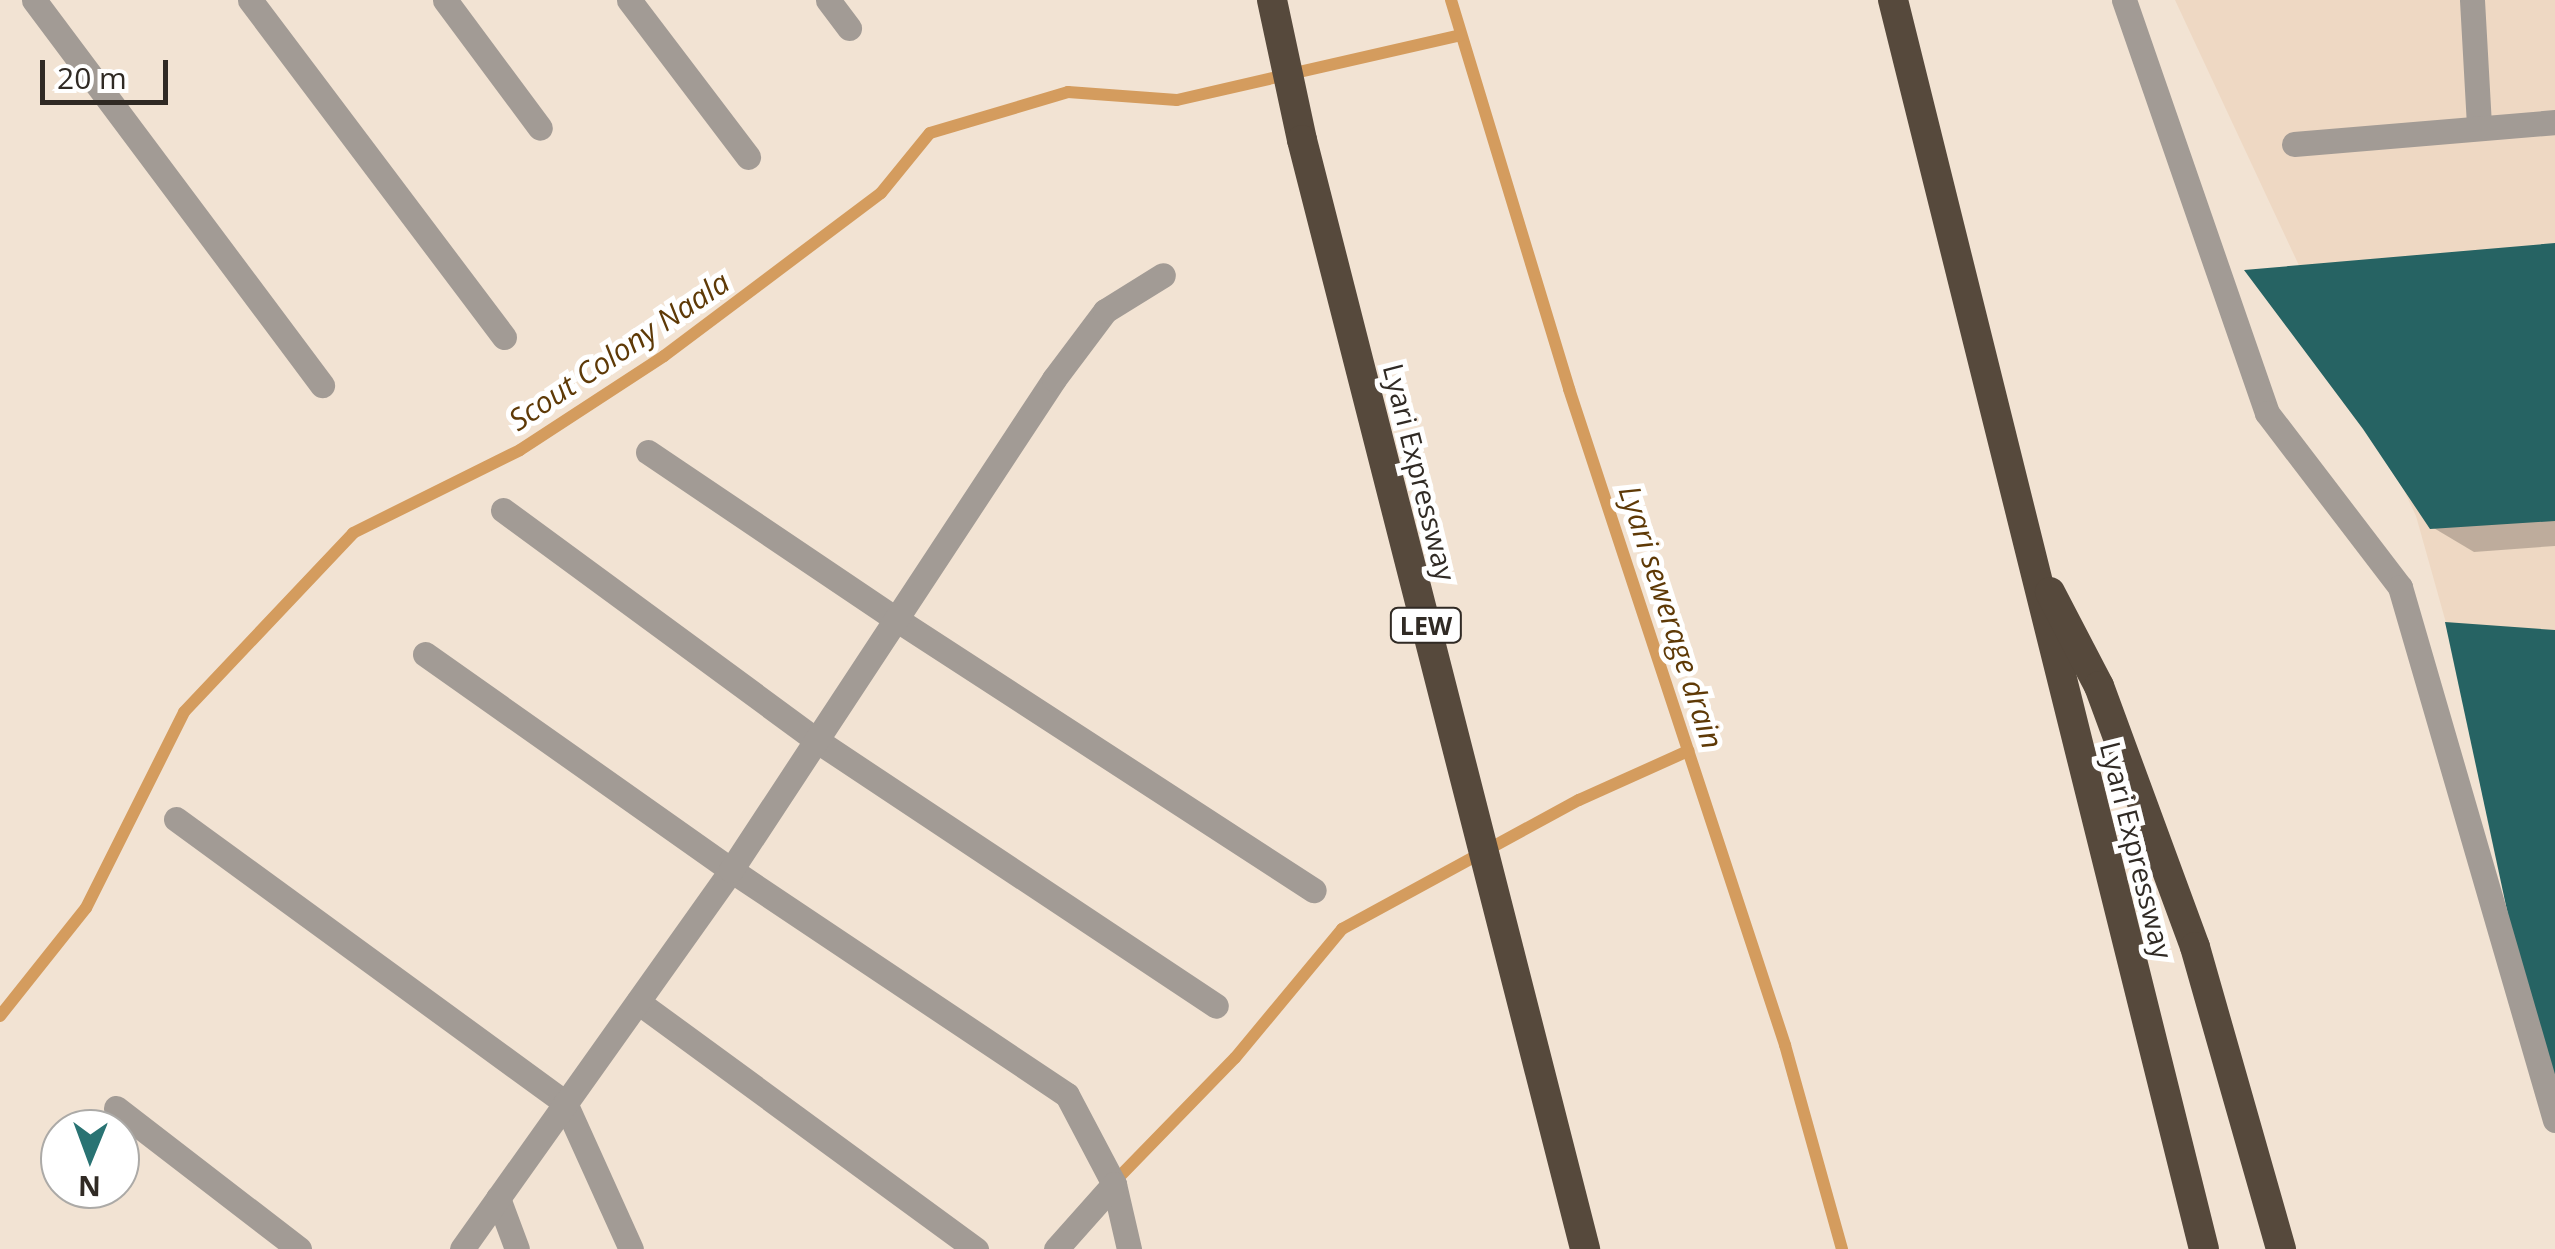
<!DOCTYPE html>
<html>
<head>
<meta charset="utf-8">
<style>
	body { margin:0 }
	#map { position:relative; width:2555px; height:1249px; overflow:hidden; background:#f2e3d3; font-family:"Open Sans",sans-serif }
	div>[style] { position:absolute }
	.built>* { inset:0; background:#eed8c3 }
	.shadow>* { inset:0; background:#0003 }
	.stream>* { height:12px; margin:-6px; padding:0 6px; transform-origin:6px; border-radius:6px; background:#d49c5e }
	.building>* { inset:0; background:#266363 }
	.street>* { height:25px; margin:-12.5px; padding:0 12.5px; transform-origin:12.5px; border-radius:12.5px; background:#a29b95 }
	.highway>* { height:30px; margin:-15px; padding:0 15px; transform-origin:15px; border-radius:15px; background:#56493c }
	span { translate:-50% -50%; white-space:nowrap; text-align:center; line-height:1.15; -webkit-text-stroke:10px #fff; paint-order:stroke }
	.shield-label span { padding:2px 8px; background:#fff; border:2px solid; border-radius:8px; -webkit-text-stroke-width:0 }
	.shield-label { font-size:25px; color:#302a24; font-weight:700 }
	.street-label { font-size:28px; color:#302a24 }
	.water-label { font-size:30px; color:#5e3906; font-style:italic }
	.north { position:absolute; left:40px; top:1109px; width:100px; height:100px; box-sizing:border-box; background:#fff; border:2px solid #acaaa7; border-radius:50%; rotate:181deg; font-size:28px; font-weight:700; line-height:40px; text-align:center; color:#302a24 }
	.north::after { content:''; display:block; margin:auto; width:35px; height:45px; background:#297373; clip-path:polygon(50% 0,100% 100%,50% 72%,0 100%) }
	.scale { position:absolute; left:40px; top:60px; width:128px; height:45px; box-sizing:border-box; border:5px solid #302a24; border-top:0; padding-left:12px; font-size:30px; line-height:35px; white-space:nowrap; color:#302a24; -webkit-text-stroke:8px #fff; paint-order:stroke }
</style>
</head>
<body>
<div id="map">
	<div class="built">
		<i style="clip-path:polygon(2175px 0,2555px 0,2555px 1011px,2416px 516px)"></i>
	</div>
	<div class="shadow">
		<i style="clip-path:polygon(2555px 246px,2555px 546px,2474px 552px,2432px 527px)"></i>
	</div>
	<div class="stream">
		<i style="left:1451px;top:0;width:407px;rotate:73.1deg"></i>
		<i style="left:1569px;top:389px;width:691px;rotate:71.77deg"></i>
		<i style="left:1785px;top:1045px;width:212px;rotate:74.4deg"></i>
		<i style="left:0;top:1016px;width:138px;rotate:-51.5deg"></i>
		<i style="left:86px;top:908px;width:219px;rotate:-63.4deg"></i>
		<i style="left:184px;top:712px;width:246px;rotate:-46.6deg"></i>
		<i style="left:353px;top:533px;width:186px;rotate:-26.4deg"></i>
		<i style="left:520px;top:450px;width:172px;rotate:-33.1deg"></i>
		<i style="left:664px;top:356px;width:271px;rotate:-36.9deg"></i>
		<i style="left:881px;top:193px;width:77px;rotate:-50.8deg"></i>
		<i style="left:930px;top:133px;width:144px;rotate:-16.5deg"></i>
		<i style="left:1068px;top:92px;width:109px;rotate:4.2deg"></i>
		<i style="left:1177px;top:100px;width:291px;rotate:-12.9deg"></i>
		<i style="left:1122px;top:1174px;width:162px;rotate:-45.8deg"></i>
		<i style="left:1235px;top:1058px;width:168px;rotate:-50.3deg"></i>
		<i style="left:1342px;top:929px;width:270px;rotate:-28.6deg"></i>
		<i style="left:1579px;top:800px;width:120px;rotate:-24.2deg"></i>
	</div>
	<div class="building">
		<i style="clip-path:polygon(2555px 243px,2555px 521px,2430px 529px,2363px 429px,2244px 270px)"></i>
		<i style="clip-path:polygon(2445px 622px,2555px 630px,2555px 1123px,2553px 1124px)"></i>
	</div>
	<div class="street">
		<i style="left:34px;top:0;width:481px;rotate:53.2deg"></i>
		<i style="left:250px;top:0;width:422px;rotate:53deg"></i>
		<i style="left:445px;top:0;width:159px;rotate:53.4deg"></i>
		<i style="left:629px;top:0;width:197px;rotate:52.8deg"></i>
		<i style="left:828px;top:0;width:35px;rotate:53deg"></i>
		<i style="left:2124px;top:0;width:437px;rotate:70.9deg"></i>
		<i style="left:2267px;top:413px;width:219px;rotate:52.6deg"></i>
		<i style="left:2400px;top:587px;width:555px;rotate:73.79deg"></i>
		<i style="left:2472px;top:0;width:126px;rotate:86.8deg"></i>
		<i style="left:2294px;top:144px;width:262px;rotate:-4.8deg"></i>
		<i style="left:648px;top:452px;width:299px;rotate:34deg"></i>
		<i style="left:896px;top:619px;width:498px;rotate:33deg"></i>
		<i style="left:503px;top:510px;width:388px;rotate:36.3deg"></i>
		<i style="left:816px;top:740px;width:480px;rotate:33.6deg"></i>
		<i style="left:425px;top:654px;width:375px;rotate:35.2deg"></i>
		<i style="left:731px;top:870px;width:404px;rotate:33.8deg"></i>
		<i style="left:1067px;top:1095px;width:101px;rotate:62.2deg"></i>
		<i style="left:1114px;top:1184px;width:67px;rotate:77deg"></i>
		<i style="left:176px;top:819px;width:482px;rotate:36.1deg"></i>
		<i style="left:565px;top:1103px;width:160px;rotate:65.7deg"></i>
		<i style="left:638px;top:1002px;width:419px;rotate:36.2deg"></i>
		<i style="left:116px;top:1108px;width:231px;rotate:37.6deg"></i>
		<i style="left:498px;top:1198px;width:54px;rotate:69.6deg"></i>
		<i style="left:462px;top:1249px;width:465px;rotate:-54.6deg"></i>
		<i style="left:731px;top:870px;width:588px;rotate:-56.66deg"></i>
		<i style="left:1054px;top:379px;width:85px;rotate:-53.1deg"></i>
		<i style="left:1105px;top:311px;width:68px;rotate:-31.8deg"></i>
		<i style="left:1056px;top:1249px;width:87px;rotate:-48.3deg"></i>
	</div>
	<div class="highway">
		<i style="left:1272px;top:0;width:143px;rotate:77.9deg"></i>
		<i style="left:1302px;top:140px;width:1145px;rotate:75.68deg"></i>
		<i style="left:1893px;top:0;width:1287px;rotate:76.02deg"></i>
		<i style="left:2050px;top:592px;width:106px;rotate:62.5deg"></i>
		<i style="left:2099px;top:686px;width:278px;rotate:69.8deg"></i>
		<i style="left:2195px;top:947px;width:314px;rotate:74.1deg"></i>
	</div>
	<div class="shield-label">
		<span style="left:1426px;top:625px">LEW</span>
	</div>
	<div class="street-label">
		<span style="left:1420px;top:472px;rotate:76deg">Lyari Expressway</span>
		<span style="left:2137px;top:850px;rotate:76deg">Lyari Expressway</span>
	</div>
	<div class="water-label">
		<span style="left:619px;top:351px;rotate:-34deg">Scout Colony Naala</span>
		<span style="left:1671px;top:617px;rotate:72deg">Lyari sewerage drain</span>
	</div>
	<div class="north">N</div>
	<div class="scale">20 m</div>
</div>
</body>
</html>
